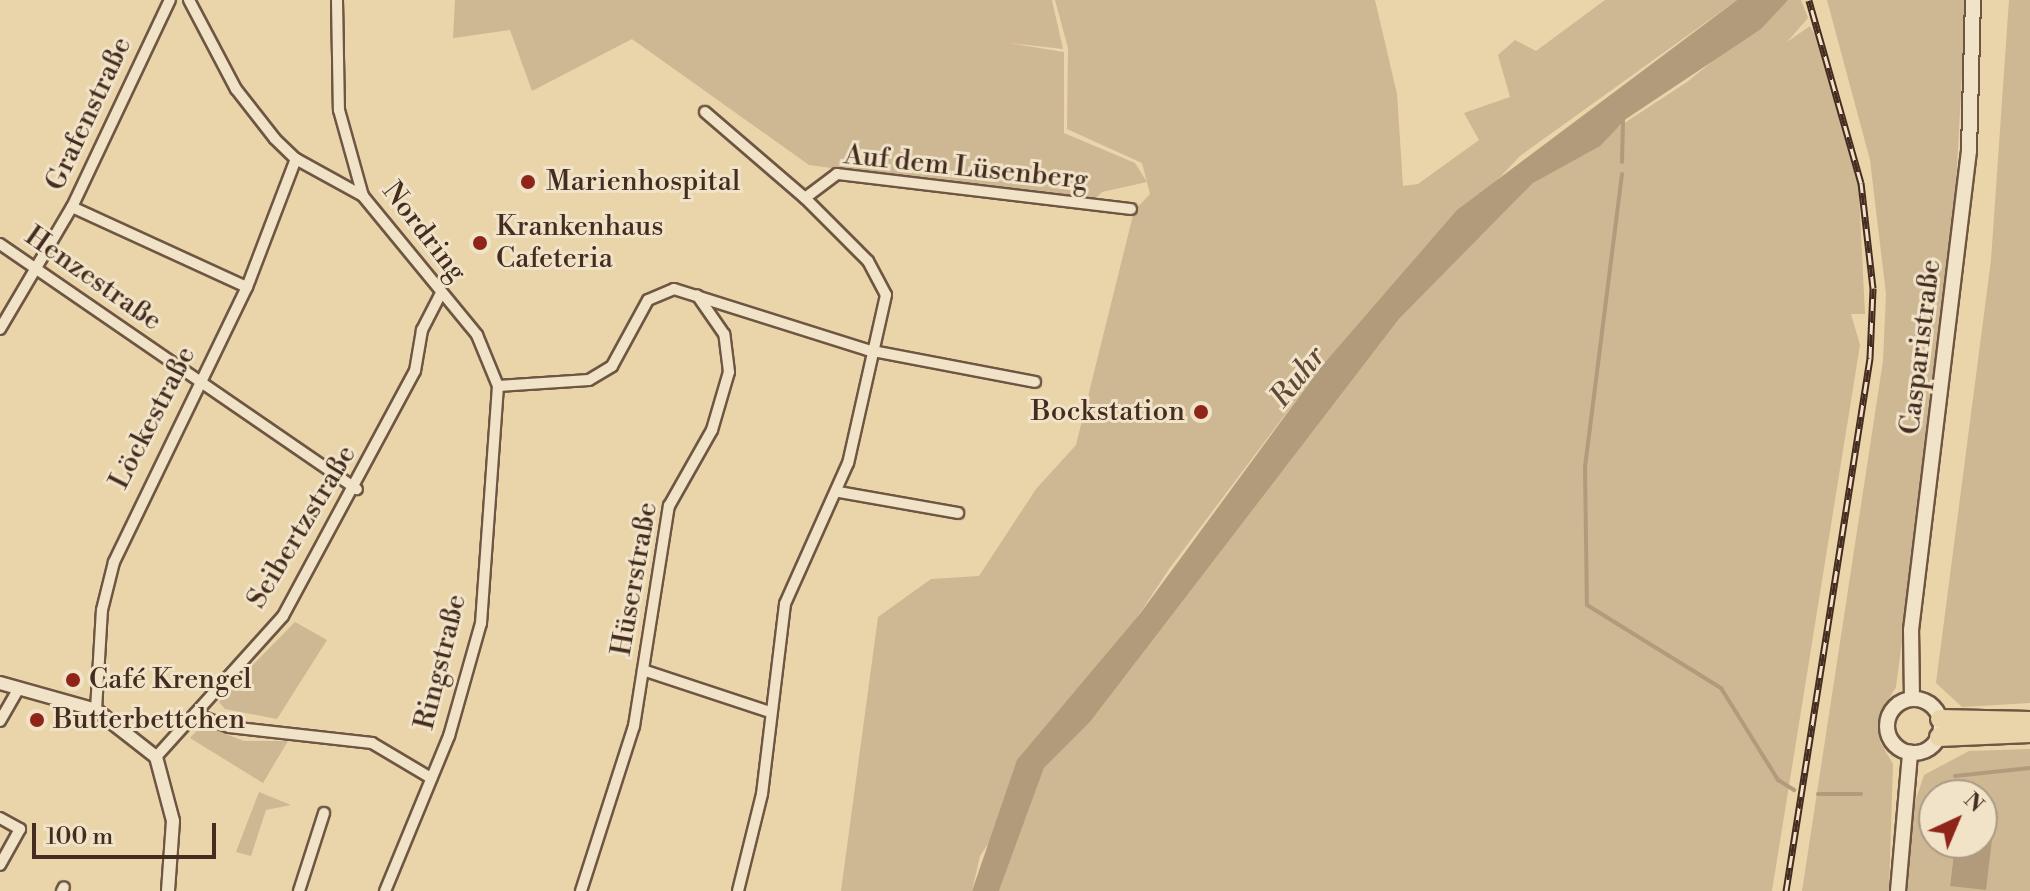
<!DOCTYPE html>
<html>
<head>
<meta charset="utf-8">
<style>
	body { margin:0 }
	#map { position:relative; width:2030px; height:891px; overflow:hidden; background:#ead4aa; font-family:"Libre Bodoni",serif }
	div>[style] { position:absolute }
	.green>* { inset:0; background:#ceb793 }
	.water>* { inset:0; background:#b29b7b }
	.stream>* { height:4px; margin:-2px; padding:0 2px; transform-origin:2px; border-radius:2px; background:#b29b7b }
	.roads { filter:drop-shadow(2px 0 #6e5643) drop-shadow(-2px 0 #6e5643) drop-shadow(0 2px #6e5643) drop-shadow(0 -2px #6e5643) }
	.minor>* { height:10px; margin:-5px; padding:0 5px; transform-origin:5px; border-radius:5px; background:#f1e3c8 }
	.tertiary>* { height:12px; margin:-6px; padding:0 6px; transform-origin:6px; border-radius:6px; background:#f1e3c8 }
	.secondary>* { height:14px; margin:-7px; padding:0 7px; transform-origin:7px; border-radius:7px; background:#f1e3c8 }
	.secondary>.ring { margin:-7px; padding:0; box-sizing:content-box; background:none; border:14px solid #f1e3c8; border-radius:50% }
	.motorway>* { height:18px; margin:-9px; padding:0 9px; transform-origin:9px; border-radius:9px; background:#ead4aa }
	.rail>* { height:7px; margin-top:-3.5px; transform-origin:0; background:repeating-linear-gradient(90deg,#f1e3c8 0 12px,#442c21 0 24px); box-sizing:border-box; border-block:2px solid #442c21 }
	.dots>* { width:22px; height:22px; translate:-50% -50%; box-sizing:border-box; border:4px solid #f1e3c8; border-radius:50% }
	span { translate:-50% -50%; white-space:nowrap; text-align:center; line-height:1.15; -webkit-text-stroke:6px #f1e3c8; paint-order:stroke }
	.street-label { font-size:28px; color:#442c21 }
	.poi-label { font-size:28px; color:#442c21 }
	.left { translate:0 -50%; text-align:left }
	.right { translate:-100% -50%; text-align:right }
	.water-label { font-size:30px; color:#604838; font-style:italic }
	.north { position:absolute; left:1918px; top:779px; width:80px; height:80px; box-sizing:border-box; background:#f1e3c8; border:2px solid #ac9a85; border-radius:50%; rotate:44deg; font-size:22px; font-weight:700; line-height:32px; text-align:center; color:#442c21 }
	.north::after { content:''; display:block; margin:auto; width:28px; height:36px; background:#8f2418; clip-path:polygon(50% 0,100% 100%,50% 72%,0 100%) }
	.scale { position:absolute; left:32px; top:823px; width:184px; height:36px; box-sizing:border-box; border:4px solid #442c21; border-top:0; padding-left:10px; font-size:24px; line-height:28px; white-space:nowrap; color:#442c21; -webkit-text-stroke:6px #f1e3c8; paint-order:stroke }
</style>
</head>
<body>
<div id="map">
	<div class="green">
		<i style="clip-path:polygon(455px 0,1052px 0,1063px 49px,1008px 43px,1064px 52px,1064px 133px,1135px 163px,1147px 182px,1102px 192px,1092px 202px,809px 165px,632px 39px,532px 91px,510px 30px,453px 38px)"></i>
		<i style="clip-path:polygon(1055px 0,1375px 0,1397px 94px,1403px 186px,1418px 184px,1479px 140px,1464px 113px,1510px 97px,1498px 55px,1515px 40px,1536px 51px,1605px 0,1737px 0,1520px 156px,1321px 367px,1169px 569px,980px 856px,972px 891px,841px 891px,878px 617px,931px 579px,979px 576px,1036px 489px,1076px 445px,1134px 211px,1150px 194px,1142px 163px,1067px 129px,1068px 48px)"></i>
		<i style="clip-path:polygon(1788px 0,1801px 0,1808px 18px,1787px 42px,1810px 26px,1822px 48px,1858px 174px,1865px 314px,1851px 314px,1860px 345px,1772px 891px,999px 891px,1044px 768px,1090px 722px,1399px 319px,1533px 183px,1687px 82px)"></i>
		<i style="clip-path:polygon(1827px 0,1966px 0,1952px 261px,1896px 687px,1881px 712px,1880px 742px,1893px 764px,1889px 891px,1802px 891px,1883px 361px,1886px 294px,1870px 160px)"></i>
		<i style="clip-path:polygon(2009px 0,2030px 0,2030px 703px,1962px 707px,1936px 683px,1991px 260px)"></i>
		<i style="clip-path:polygon(295px 622px,327px 640px,277px 719px,225px 709px,219px 702px,234px 684px)"></i>
		<i style="clip-path:polygon(202px 725px,244px 741px,288px 741px,263px 783px,190px 738px)"></i>
		<i style="clip-path:polygon(evenodd,2030px 749px,2030px 891px,1905px 891px,1906px 829px,1924px 775px,1969px 751px,2030px 749px,1934px 795px,1982px 795px,1982px 830px,1993px 831px,1950px 885px,1955px 843px,1934px 843px,1934px 795px)"></i>
		<i style="clip-path:polygon(259px 792px,291px 805px,266px 810px,251px 856px,236px 852px)"></i>
	</div>
	<div class="water">
		<i style="clip-path:polygon(1737px 0,1788px 0,1761px 29px,1626px 119px,1600px 146px,1533px 183px,1399px 319px,1090px 722px,1044px 768px,999px 891px,972px 891px,1017px 760px,1139px 615px,1321px 367px,1457px 210px)"></i>
		<i style="clip-path:polygon(1982px 830px,1993px 831px,1986px 890px,1950px 886px,1955px 843px,1982px 843px)"></i>
	</div>
	<div class="stream">
		<i style="left:1622px;top:162px;width:42px;rotate:-88.6deg"></i>
		<i style="left:1622px;top:174px;width:295px;rotate:97.2deg"></i>
		<i style="left:1585px;top:467px;width:138px;rotate:89.2deg"></i>
		<i style="left:1587px;top:605px;width:158px;rotate:31.8deg"></i>
		<i style="left:1721px;top:688px;width:108px;rotate:58.2deg"></i>
		<i style="left:1778px;top:780px;width:19px;rotate:32deg"></i>
		<i style="left:1955px;top:776px;width:75px;rotate:-6.1deg"></i>
		<i style="left:1818px;top:794px;width:43px"></i>
	</div>
	<div class="roads">
		<div class="minor">
			<i style="left:189px;top:0;width:101px;rotate:62.2deg"></i>
			<i style="left:236px;top:89px;width:63px;rotate:52deg"></i>
			<i style="left:275px;top:139px;width:29px;rotate:44deg"></i>
			<i style="left:296px;top:159px;width:77px;rotate:28.9deg"></i>
			<i style="left:337px;top:0;width:110px;rotate:89deg"></i>
			<i style="left:339px;top:110px;width:89px;rotate:74.4deg"></i>
			<i style="left:363px;top:196px;width:180px;rotate:50.6deg"></i>
			<i style="left:477px;top:335px;width:55px;rotate:67.6deg"></i>
			<i style="left:498px;top:386px;width:238px;rotate:94.1deg"></i>
			<i style="left:481px;top:623px;width:117px;rotate:105.8deg"></i>
			<i style="left:449px;top:736px;width:168px;rotate:112.4deg"></i>
			<i style="left:705px;top:112px;width:132px;rotate:40.7deg"></i>
			<i style="left:805px;top:198px;width:89px;rotate:45deg"></i>
			<i style="left:868px;top:261px;width:38px;rotate:62deg"></i>
			<i style="left:886px;top:295px;width:172px;rotate:102.7deg"></i>
			<i style="left:848px;top:463px;width:154px;rotate:114.1deg"></i>
			<i style="left:785px;top:604px;width:191px;rotate:96.9deg"></i>
			<i style="left:762px;top:794px;width:100px;rotate:103.9deg"></i>
			<i style="left:805px;top:198px;width:40px;rotate:-37deg"></i>
			<i style="left:837px;top:174px;width:296px;rotate:6.8deg"></i>
			<i style="left:72px;top:207px;width:192px;rotate:24.6deg"></i>
			<i style="left:0;top:244px;width:433px;rotate:34.5deg"></i>
			<i style="left:0;top:329px;width:142px;rotate:-59.5deg"></i>
			<i style="left:72px;top:207px;width:229px;rotate:-64.7deg"></i>
			<i style="left:498px;top:386px;width:91px;rotate:-3.8deg"></i>
			<i style="left:589px;top:380px;width:27px;rotate:-31deg"></i>
			<i style="left:612px;top:366px;width:75px;rotate:-61.4deg"></i>
			<i style="left:648px;top:300px;width:28px;rotate:-23deg"></i>
			<i style="left:674px;top:289px;width:203px;rotate:17.5deg"></i>
			<i style="left:868px;top:350px;width:170px;rotate:10.8deg"></i>
			<i style="left:839px;top:492px;width:121px;rotate:10deg"></i>
			<i style="left:643px;top:670px;width:131px;rotate:18.3deg"></i>
			<i style="left:96px;top:710px;width:100px;rotate:-86.6deg"></i>
			<i style="left:102px;top:610px;width:49px;rotate:-76deg"></i>
			<i style="left:114px;top:562px;width:305px;rotate:-64.2deg"></i>
			<i style="left:247px;top:287px;width:137px;rotate:-69.1deg"></i>
			<i style="left:195px;top:714px;width:36px;rotate:21deg"></i>
			<i style="left:229px;top:727px;width:144px;rotate:6.4deg"></i>
			<i style="left:372px;top:743px;width:69px;rotate:30.7deg"></i>
			<i style="left:0;top:721px;width:38px;rotate:-60deg"></i>
			<i style="left:156px;top:757px;width:190px;rotate:-48deg"></i>
			<i style="left:283px;top:616px;width:278px;rotate:-61.7deg"></i>
			<i style="left:415px;top:371px;width:42px;rotate:-80.3deg"></i>
			<i style="left:422px;top:330px;width:42px;rotate:-62.8deg"></i>
			<i style="left:0;top:818px;width:23px;rotate:29deg"></i>
			<i style="left:20px;top:829px;width:41px;rotate:119.1deg"></i>
			<i style="left:62px;top:891px;width:4px;rotate:-63deg"></i>
			<i style="left:299px;top:891px;width:82px;rotate:-72.2deg"></i>
			<i style="left:581px;top:891px;width:173px;rotate:-72.2deg"></i>
			<i style="left:634px;top:726px;width:223px;rotate:-81deg"></i>
			<i style="left:669px;top:506px;width:87px;rotate:-60.5deg"></i>
			<i style="left:712px;top:430px;width:60px;rotate:-73.7deg"></i>
			<i style="left:729px;top:372px;width:38px;rotate:-97deg"></i>
			<i style="left:724px;top:334px;width:47px;rotate:-124.7deg"></i>
		</div>
		<div class="tertiary">
			<i style="left:0;top:683px;width:100px;rotate:15.7deg"></i>
			<i style="left:96px;top:710px;width:76px;rotate:38.1deg"></i>
			<i style="left:156px;top:757px;width:66px;rotate:75.1deg"></i>
			<i style="left:173px;top:821px;width:70px;rotate:94.1deg"></i>
		</div>
		<div class="secondary">
			<i style="left:1912px;top:699px;width:69px;rotate:-90.8deg"></i>
			<i style="left:1911px;top:630px;width:482px;rotate:-83.1deg"></i>
			<i style="left:1969px;top:151px;width:151px;rotate:-88.5deg"></i>
			<i class="ring" style="left:1887px;top:699px;width:40px;height:40px"></i>
			<i style="left:1898px;top:891px;width:139px;rotate:-85deg"></i>
		</div>
		<div class="motorway">
			<i style="left:1940px;top:719px;width:90px;rotate:1.3deg"></i>
			<i style="left:1939px;top:737px;width:91px;rotate:-2.5deg"></i>
		</div>
	</div>
	<div class="rail">
		<i style="left:1786px;top:891px;width:540px;rotate:-81.04deg"></i>
		<i style="left:1870px;top:358px;width:70px;rotate:-87.5deg"></i>
		<i style="left:1873px;top:288px;width:106px;rotate:-96.5deg"></i>
		<i style="left:1861px;top:183px;width:190px;rotate:-105.9deg"></i>
	</div>
	<div class="dots">
		<i style="left:528px;top:182px;background:#8f2418"></i>
		<i style="left:480px;top:243px;background:#8f2418"></i>
		<i style="left:1201px;top:412px;background:#8f2418"></i>
		<i style="left:73px;top:680px;background:#8f2418"></i>
		<i style="left:37px;top:720px;background:#8f2418"></i>
	</div>
	<div class="street-label">
		<span style="left:89px;top:114px;rotate:-65deg">Grafenstraße</span>
		<span style="left:966px;top:168px;rotate:6deg">Auf dem Lüsenberg</span>
		<span style="left:424px;top:232px;rotate:52deg">Nordring</span>
		<span style="left:93px;top:279px;rotate:35deg">Henzestraße</span>
		<span style="left:1921px;top:347px;rotate:-83deg">Casparistraße</span>
		<span style="left:153px;top:418px;rotate:-63deg">Löckestraße</span>
		<span style="left:302px;top:527px;rotate:-59deg">Seibertzstraße</span>
		<span style="left:635px;top:579px;rotate:-80deg">Hüserstraße</span>
		<span style="left:441px;top:662px;rotate:-76deg">Ringstraße</span>
	</div>
	<div class="poi-label">
		<span class="left" style="left:546px;top:182px">Marienhospital</span>
		<span class="left" style="left:496px;top:243px">Krankenhaus<br>Cafeteria</span>
		<span class="right" style="left:1185px;top:412px">Bockstation</span>
		<span class="left" style="left:89px;top:680px">Café Krengel</span>
		<span class="left" style="left:53px;top:720px">Butterbettchen</span>
	</div>
	<div class="water-label">
		<span style="left:1298px;top:377px;rotate:-51deg">Ruhr</span>
	</div>
	<div class="north">N</div>
	<div class="scale">100 m</div>
</div>
</body>
</html>
